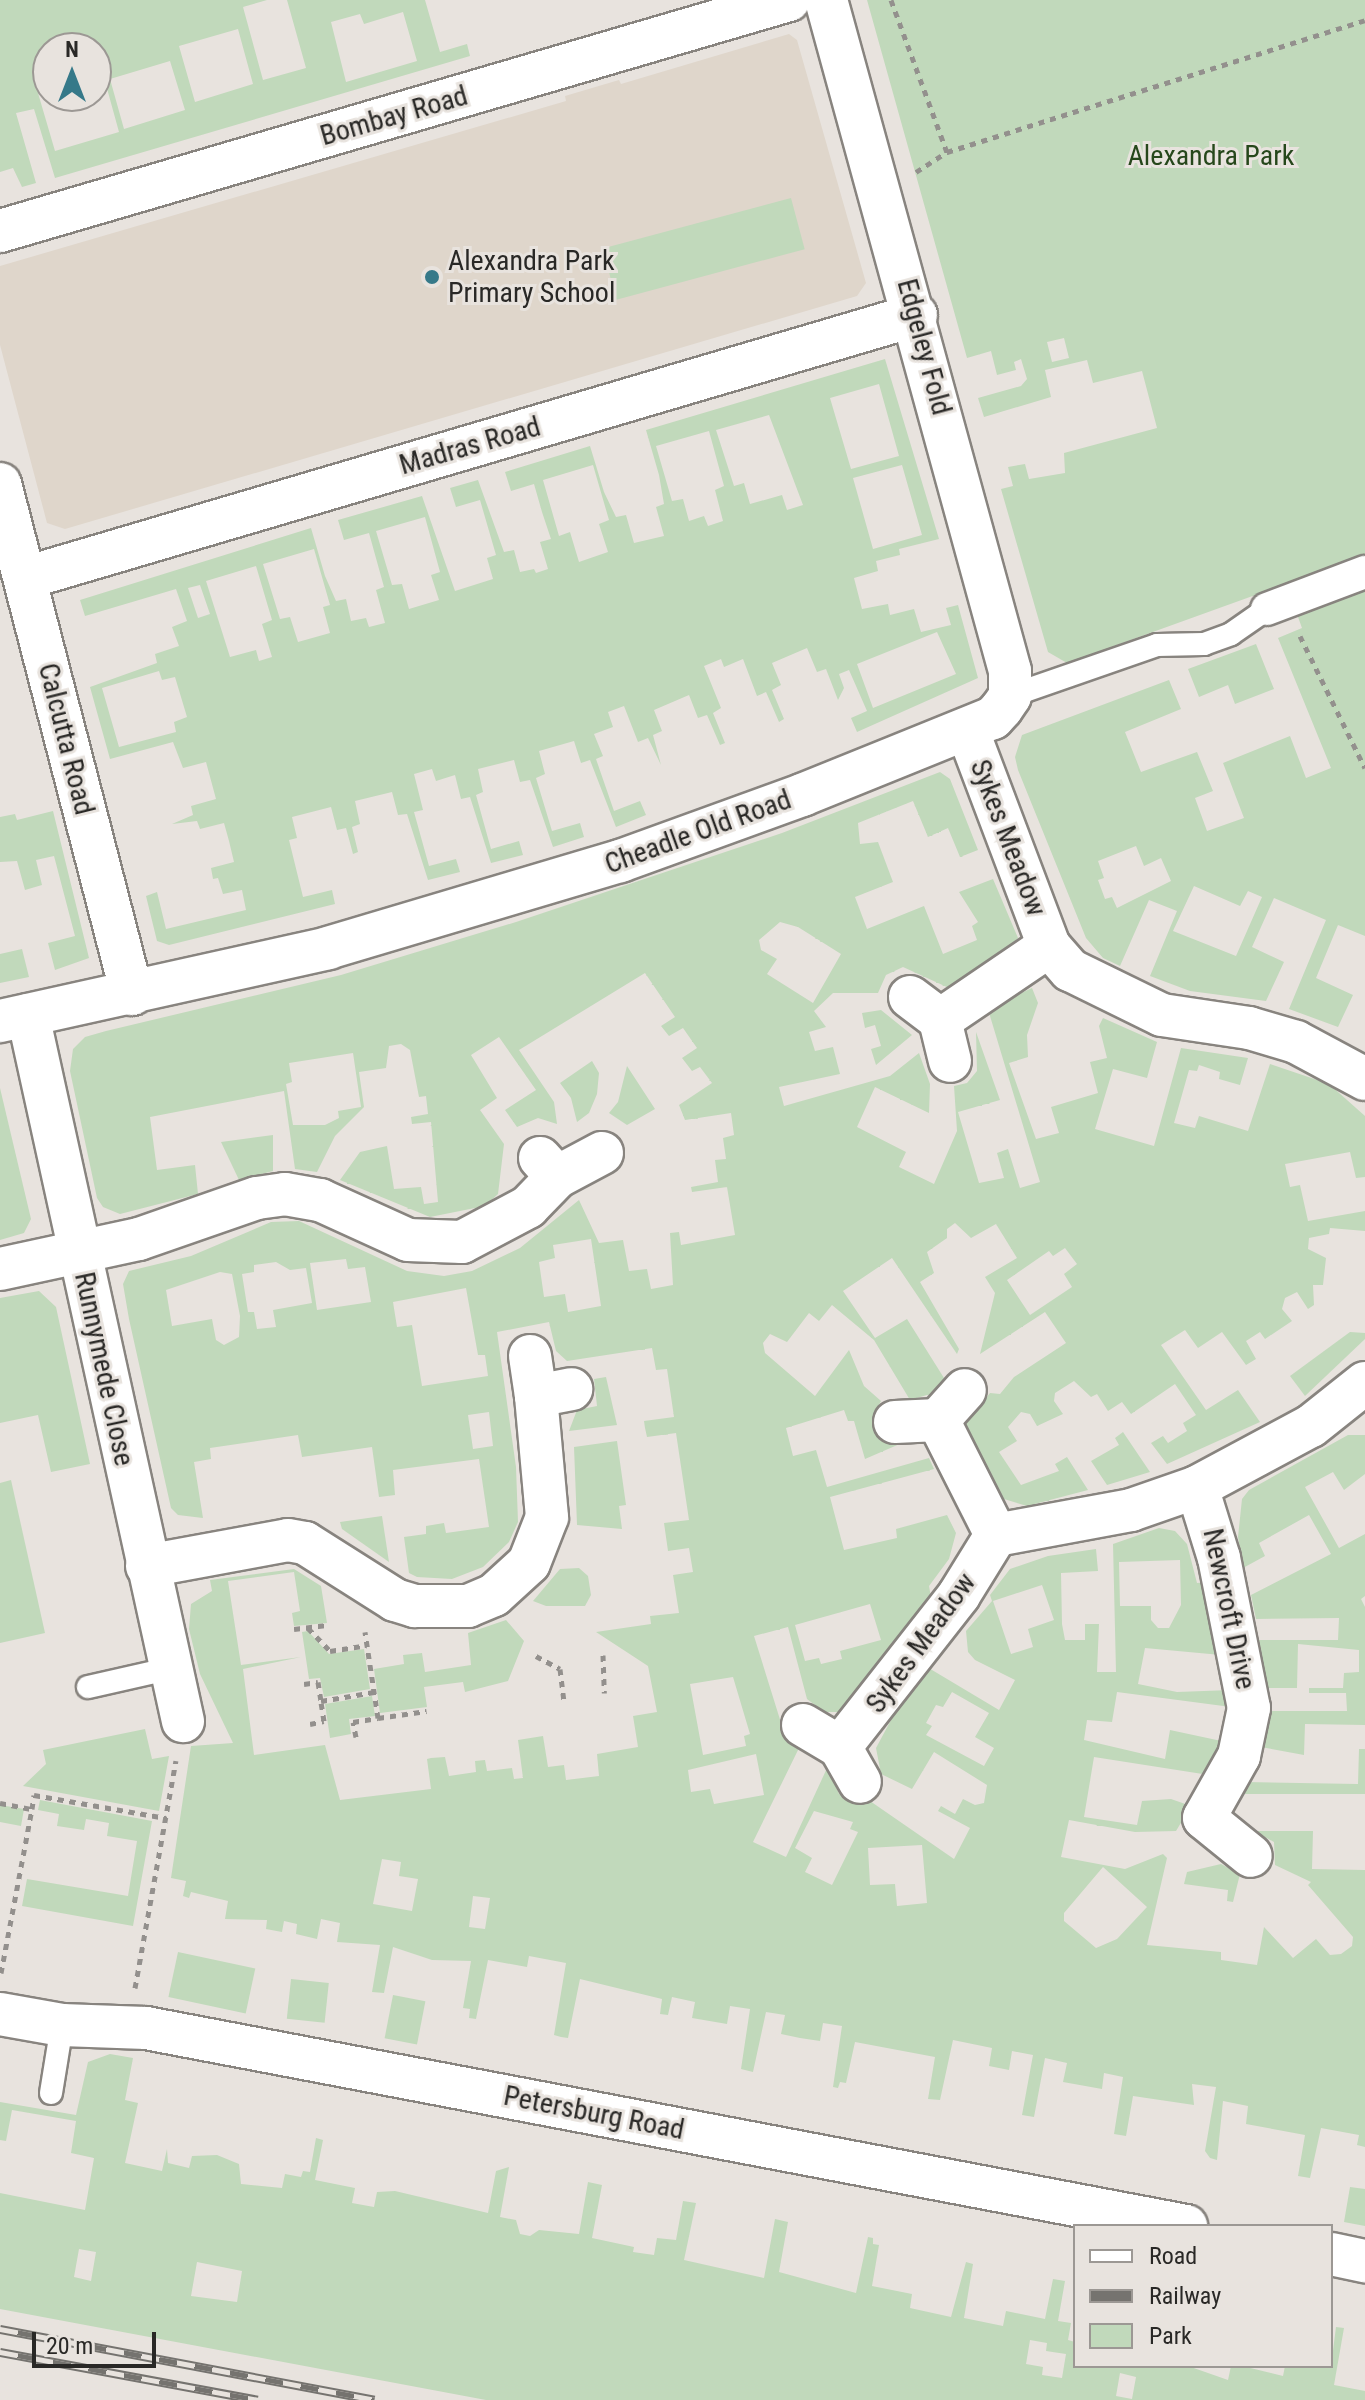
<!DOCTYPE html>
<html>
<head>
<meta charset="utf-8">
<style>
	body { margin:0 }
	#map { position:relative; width:1365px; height:2400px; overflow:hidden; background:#e8e3de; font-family:"Roboto Condensed",sans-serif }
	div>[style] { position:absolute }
	.built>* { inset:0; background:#dfd6cb }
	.green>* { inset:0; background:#c1d9bb; transform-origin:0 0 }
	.path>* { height:5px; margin-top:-2.5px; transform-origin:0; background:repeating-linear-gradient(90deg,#93908d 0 6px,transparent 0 12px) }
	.roads { filter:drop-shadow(2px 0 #88847f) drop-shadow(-2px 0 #88847f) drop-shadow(0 2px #88847f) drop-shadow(0 -2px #88847f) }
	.service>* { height:22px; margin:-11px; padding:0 11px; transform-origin:11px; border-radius:11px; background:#fff }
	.pedestrian>* { height:32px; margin:-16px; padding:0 16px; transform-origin:16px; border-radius:16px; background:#fff }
	.minor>* { height:42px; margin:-21px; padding:0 21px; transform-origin:21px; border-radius:21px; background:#fff }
	.rail>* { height:9px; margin-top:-4.5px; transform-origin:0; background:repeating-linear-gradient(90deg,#e8e3de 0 18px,#75736f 0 36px); box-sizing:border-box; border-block:2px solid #75736f }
	.dots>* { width:22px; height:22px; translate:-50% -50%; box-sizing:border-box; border:4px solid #e8e3de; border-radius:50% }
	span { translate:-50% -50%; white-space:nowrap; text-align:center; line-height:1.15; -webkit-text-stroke:6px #e8e3de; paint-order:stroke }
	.street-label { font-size:28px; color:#292826 }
	.park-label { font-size:28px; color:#26471b }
	.poi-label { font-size:28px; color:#292826 }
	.left { translate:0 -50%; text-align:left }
	.legend { position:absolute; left:1073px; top:2224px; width:260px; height:144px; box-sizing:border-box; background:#e8e3de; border:2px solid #9c9894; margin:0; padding:10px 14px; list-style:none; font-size:24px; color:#292826 }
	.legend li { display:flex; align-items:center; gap:16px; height:40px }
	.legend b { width:40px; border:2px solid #9c9894 }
	.north { position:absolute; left:32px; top:32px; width:80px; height:80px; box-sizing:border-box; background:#e8e3de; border:2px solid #9c9894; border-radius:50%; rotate:0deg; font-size:22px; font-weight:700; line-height:32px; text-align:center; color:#292826 }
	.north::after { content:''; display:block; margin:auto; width:28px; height:36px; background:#367989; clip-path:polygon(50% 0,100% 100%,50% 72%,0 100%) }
	.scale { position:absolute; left:32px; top:2332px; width:124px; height:36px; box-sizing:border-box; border:4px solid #292826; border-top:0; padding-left:10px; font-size:24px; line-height:28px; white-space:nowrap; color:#292826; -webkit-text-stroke:6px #e8e3de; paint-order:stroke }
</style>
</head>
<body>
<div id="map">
	<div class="built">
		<i style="clip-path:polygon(789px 34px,797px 40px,866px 283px,857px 296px,65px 529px,47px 523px,0 345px,0 266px,566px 101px,565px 96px,619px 80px,621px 84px)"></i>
	</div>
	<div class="green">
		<i style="clip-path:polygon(evenodd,0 0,267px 0,243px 7px,263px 80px,306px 68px,287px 0,425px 0,440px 52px,467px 44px,470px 56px,55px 178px,34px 109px,16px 113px,36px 183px,22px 187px,13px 168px,0 172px,0 0,403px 12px,417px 61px,346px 82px,331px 22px,360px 14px,364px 24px,403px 12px,0 0,238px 29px,253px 84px,195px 102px,179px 46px,238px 29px,0 0,48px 48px,96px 48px,96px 75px,103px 74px,119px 132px,55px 151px,38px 93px,48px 90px,48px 48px,0 0,170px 61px,185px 110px,124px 129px,110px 79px,170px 61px)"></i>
		<i style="clip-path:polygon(evenodd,867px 0,1365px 0,1365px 936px,1338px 925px,1316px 978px,1353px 995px,1338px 1027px,1289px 1009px,1326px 920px,1274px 898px,1252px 947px,1284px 962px,1266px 1001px,1190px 991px,1150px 976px,1177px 911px,1149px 900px,1120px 966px,1103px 958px,1086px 938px,1018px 770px,1015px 757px,1022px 735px,1169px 680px,1181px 709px,1125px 732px,1141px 772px,1197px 752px,1213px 791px,1195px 798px,1207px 831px,1244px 818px,1223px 763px,1290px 736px,1306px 778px,1331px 768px,1278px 638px,1302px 628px,1286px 584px,1067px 663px,1048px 652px,1001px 489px,1013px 486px,1008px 467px,1025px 464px,1029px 479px,1065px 473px,1064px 453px,1157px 428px,1142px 371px,1093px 383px,1087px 360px,1045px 370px,1051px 397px,984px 417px,978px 398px,1021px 386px,1027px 379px,1021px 359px,1014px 362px,1016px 370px,997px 375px,991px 351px,967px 358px,867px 0,1064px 338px,1069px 358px,1052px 362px,1047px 342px,1064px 338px,867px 0,1136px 846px,1144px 866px,1161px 858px,1171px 881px,1117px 908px,1112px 897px,1105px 899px,1098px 880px,1104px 878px,1098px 861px,1136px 846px,867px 0,1194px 886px,1240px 906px,1248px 891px,1262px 897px,1236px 956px,1173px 931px,1194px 886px)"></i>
		<i style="left:791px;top:198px;width:53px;height:195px;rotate:75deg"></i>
		<i style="clip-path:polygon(evenodd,885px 359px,939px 539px,899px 549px,900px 555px,876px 561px,878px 571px,854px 578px,862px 609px,888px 604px,890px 615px,914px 609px,921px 632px,951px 625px,946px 608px,958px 605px,978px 678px,857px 732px,851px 718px,867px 711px,849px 670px,839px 674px,844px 688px,838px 700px,826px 669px,817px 672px,807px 648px,772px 663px,781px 685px,772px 690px,784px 719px,779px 722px,766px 692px,757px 696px,743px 659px,724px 667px,721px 659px,704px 666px,721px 708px,713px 713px,725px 743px,720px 745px,707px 715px,698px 718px,689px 695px,654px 710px,662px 731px,653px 735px,661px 765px,648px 738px,638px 742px,624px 706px,608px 712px,613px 727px,594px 734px,603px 756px,596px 759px,614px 811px,640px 801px,646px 815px,616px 827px,590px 760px,581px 763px,574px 741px,539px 751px,545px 774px,536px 778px,552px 831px,580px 823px,584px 837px,553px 847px,530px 780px,520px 782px,514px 760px,478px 769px,483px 792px,476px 795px,491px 849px,519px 841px,523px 855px,491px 863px,470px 797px,461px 799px,455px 775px,436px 781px,432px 769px,414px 774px,423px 810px,414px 812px,429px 866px,456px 859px,460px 872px,428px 880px,407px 814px,398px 815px,392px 792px,355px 801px,360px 824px,352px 827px,358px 852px,353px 854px,346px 828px,337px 830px,331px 807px,292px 817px,297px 838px,289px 840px,303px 897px,332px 890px,335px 904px,169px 945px,157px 941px,146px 896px,157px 892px,166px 929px,246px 910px,242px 890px,223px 894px,218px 878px,213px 879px,211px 868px,234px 862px,229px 841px,224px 823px,200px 829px,197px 821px,172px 824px,193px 815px,191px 806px,216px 799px,206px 762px,183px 768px,173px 742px,110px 759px,90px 687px,157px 663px,155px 654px,179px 646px,172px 627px,187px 621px,176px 589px,85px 616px,80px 600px,311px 528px,325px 576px,336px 601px,346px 599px,351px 621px,366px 618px,369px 627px,385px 623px,376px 590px,384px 587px,369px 533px,344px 540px,338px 520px,422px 496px,455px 591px,493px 579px,487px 558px,496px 555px,480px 500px,456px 507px,450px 488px,478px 480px,504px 552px,514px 550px,520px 572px,534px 569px,536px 573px,548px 569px,540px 542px,551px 539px,542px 512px,534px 484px,511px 491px,505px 472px,590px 446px,604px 492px,616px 517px,626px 515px,634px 543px,664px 536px,656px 507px,664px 504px,659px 475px,646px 430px,885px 359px,879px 384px,899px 456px,851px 469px,830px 398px,879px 384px,885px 359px,769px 415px,803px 505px,787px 510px,782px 495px,750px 504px,744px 483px,734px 486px,716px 430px,769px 415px,885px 359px,709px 431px,724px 486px,715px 490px,723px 521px,708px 526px,704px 516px,689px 521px,683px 499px,672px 501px,656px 446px,709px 431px,885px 359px,593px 465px,609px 520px,599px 524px,608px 552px,579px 562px,570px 532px,559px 536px,543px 480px,593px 465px,885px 359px,902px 465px,922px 535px,873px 549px,853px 478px,902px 465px,885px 359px,425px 517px,440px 572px,431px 575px,439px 600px,409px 609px,402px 584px,392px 585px,376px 531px,425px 517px,885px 359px,314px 549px,330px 605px,323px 607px,330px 633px,298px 642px,290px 617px,280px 619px,263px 564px,314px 549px,885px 359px,256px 566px,272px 620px,262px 624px,272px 657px,259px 661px,256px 650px,230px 657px,206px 581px,256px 566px,885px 359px,200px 585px,210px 614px,198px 618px,188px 588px,200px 585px,885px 359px,937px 632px,956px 674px,873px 708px,857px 664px,937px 632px,885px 359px,159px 671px,162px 680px,175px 677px,187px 717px,174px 722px,176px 732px,119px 747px,102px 688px,159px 671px)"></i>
		<i style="clip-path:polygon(1256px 644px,1274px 689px,1235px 704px,1228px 685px,1199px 697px,1188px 669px)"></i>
		<i style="clip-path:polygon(evenodd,940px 772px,950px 779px,978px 850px,960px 857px,948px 828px,928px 837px,913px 801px,858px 823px,860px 844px,878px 842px,893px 882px,855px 897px,867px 929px,924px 906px,943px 954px,977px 940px,972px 926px,978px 922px,959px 892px,993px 879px,1018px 938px,975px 980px,949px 988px,903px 967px,886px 975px,878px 993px,833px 993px,814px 1011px,826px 1027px,809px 1032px,815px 1051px,833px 1047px,840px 1074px,779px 1087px,784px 1106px,890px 1076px,919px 1053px,930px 1084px,929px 1113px,875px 1087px,857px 1127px,906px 1152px,899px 1167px,934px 1184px,957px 1131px,954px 1086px,967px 1083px,977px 1071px,976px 1032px,1000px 1100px,958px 1112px,979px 1183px,1004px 1178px,997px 1153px,1008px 1149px,1020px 1188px,1040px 1182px,987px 1006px,1012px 989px,1017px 995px,1032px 988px,1038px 1003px,1027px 1035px,1028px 1057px,1009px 1063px,1036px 1139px,1059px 1133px,1051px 1107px,1098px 1093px,1090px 1062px,1107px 1058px,1099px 1026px,1103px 1018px,1157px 1042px,1147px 1078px,1113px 1069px,1095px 1129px,1154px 1146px,1181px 1048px,1248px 1058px,1240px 1085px,1219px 1079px,1220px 1072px,1199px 1065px,1197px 1071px,1189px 1070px,1174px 1123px,1195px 1128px,1199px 1116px,1248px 1131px,1270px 1064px,1329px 1084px,1365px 1116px,1365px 1177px,1356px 1178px,1350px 1152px,1285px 1164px,1290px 1187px,1300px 1185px,1308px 1221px,1365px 1211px,1365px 1231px,1330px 1228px,1329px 1234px,1309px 1238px,1308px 1249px,1326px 1258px,1323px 1285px,1313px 1285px,1314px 1305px,1308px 1309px,1297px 1292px,1285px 1298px,1282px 1309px,1292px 1321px,1265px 1339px,1260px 1332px,1246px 1341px,1256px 1359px,1246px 1365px,1222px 1332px,1198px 1348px,1185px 1330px,1161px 1345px,1206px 1410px,1238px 1390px,1260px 1422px,1167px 1464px,1151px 1443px,1163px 1436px,1168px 1443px,1187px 1431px,1183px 1423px,1196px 1415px,1175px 1384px,1131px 1414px,1122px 1402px,1108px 1411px,1097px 1394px,1091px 1397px,1074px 1381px,1055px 1393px,1054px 1401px,1063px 1414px,1037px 1426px,1030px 1414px,1021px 1412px,1008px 1427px,1017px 1441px,999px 1452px,1021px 1485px,1059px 1471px,1055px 1464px,1067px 1457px,1088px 1490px,1027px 1506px,1004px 1499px,966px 1434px,966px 1424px,990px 1393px,1000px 1394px,1014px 1377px,1066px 1343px,1045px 1312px,980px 1354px,995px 1293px,985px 1277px,1017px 1258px,996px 1224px,971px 1238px,955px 1223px,947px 1229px,947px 1238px,927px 1252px,934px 1273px,920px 1282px,959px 1349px,957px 1354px,892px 1258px,843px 1291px,875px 1338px,907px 1319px,944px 1378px,937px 1392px,910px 1400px,874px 1340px,832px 1305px,819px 1321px,809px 1313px,787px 1342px,770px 1334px,763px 1343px,765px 1353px,815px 1396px,849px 1350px,864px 1386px,881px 1401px,873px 1416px,875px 1430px,889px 1442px,902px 1443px,865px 1459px,854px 1421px,848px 1421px,844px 1410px,786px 1428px,793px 1456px,816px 1450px,827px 1487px,929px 1458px,934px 1469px,830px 1497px,844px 1550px,897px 1538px,896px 1529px,947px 1515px,956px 1533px,949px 1559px,929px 1586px,932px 1603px,844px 1712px,824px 1712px,807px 1699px,788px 1627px,754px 1636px,787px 1742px,799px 1748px,753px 1842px,786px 1857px,828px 1766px,839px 1794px,857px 1803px,870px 1801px,954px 1859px,970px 1828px,938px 1811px,941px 1806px,955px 1814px,963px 1799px,975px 1805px,984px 1803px,987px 1785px,934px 1752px,912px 1789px,881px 1774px,876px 1748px,891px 1720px,927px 1667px,999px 1710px,1015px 1680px,975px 1660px,968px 1652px,966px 1631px,992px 1601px,990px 1595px,1010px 1569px,1048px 1556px,1096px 1549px,1098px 1571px,1061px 1573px,1062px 1624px,1065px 1640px,1085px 1640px,1085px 1624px,1099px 1624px,1097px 1672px,1116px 1672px,1113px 1544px,1159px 1528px,1175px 1531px,1187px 1544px,1197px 1583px,1208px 1582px,1221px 1655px,1145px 1648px,1138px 1684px,1177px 1692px,1231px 1690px,1231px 1707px,1117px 1692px,1112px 1722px,1087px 1720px,1084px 1740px,1165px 1759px,1170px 1730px,1226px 1742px,1209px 1775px,1094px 1757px,1084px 1817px,1137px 1825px,1142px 1801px,1171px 1799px,1191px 1806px,1176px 1831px,1135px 1832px,1069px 1820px,1061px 1857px,1125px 1869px,1163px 1854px,1167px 1858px,1147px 1945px,1221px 1952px,1221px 1960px,1257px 1965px,1264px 1927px,1293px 1958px,1316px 1939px,1330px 1955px,1341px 1954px,1352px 1946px,1353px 1937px,1308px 1885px,1311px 1882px,1275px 1865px,1274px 1842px,1254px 1831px,1313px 1831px,1312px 1869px,1365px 1870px,1365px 2147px,1357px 2145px,1359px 2135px,1321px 2128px,1310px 2178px,1298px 2176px,1305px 2135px,1246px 2124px,1248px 2106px,1223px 2101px,1217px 2160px,1210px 2158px,1205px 2151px,1216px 2087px,1192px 2084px,1194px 2105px,1133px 2096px,1126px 2136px,1114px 2134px,1123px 2077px,1104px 2073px,1102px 2089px,1063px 2082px,1067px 2063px,1045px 2058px,1034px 2117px,1022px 2115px,1033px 2055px,1012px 2051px,1009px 2070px,989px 2066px,992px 2048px,953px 2040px,940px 2100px,928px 2099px,935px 2057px,855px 2042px,846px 2083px,840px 2082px,838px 2088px,833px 2087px,842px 2026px,823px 2023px,820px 2041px,800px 2038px,781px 2034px,785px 2015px,766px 2012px,753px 2072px,741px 2069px,750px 2009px,730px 2006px,727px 2024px,692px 2018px,695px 2002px,672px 1997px,668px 2015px,660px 2014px,662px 1999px,580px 1979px,568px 2038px,561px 2037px,554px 2035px,566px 1963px,529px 1956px,527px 1967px,488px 1960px,476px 2019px,469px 2018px,470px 2009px,463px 2008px,471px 1961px,432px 1960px,393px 1947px,384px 1993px,372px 1992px,380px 1945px,337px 1942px,340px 1923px,321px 1919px,317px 1939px,296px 1934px,297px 1924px,284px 1921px,282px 1932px,266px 1929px,267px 1920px,225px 1919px,228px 1901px,191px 1892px,189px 1898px,183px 1896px,186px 1881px,171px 1878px,191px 1746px,233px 1743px,200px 1674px,189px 1629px,191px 1604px,212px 1591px,210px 1580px,294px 1569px,321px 1586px,327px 1623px,294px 1626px,292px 1613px,300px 1611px,294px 1572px,228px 1581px,241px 1665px,301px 1657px,243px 1669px,254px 1755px,325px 1745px,340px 1800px,431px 1789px,427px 1759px,431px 1758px,445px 1757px,449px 1776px,476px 1772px,475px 1761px,485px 1760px,487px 1771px,512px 1768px,514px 1779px,523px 1778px,518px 1740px,543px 1736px,548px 1767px,564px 1765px,566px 1780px,599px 1776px,597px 1754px,638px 1747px,633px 1716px,657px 1712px,648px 1666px,596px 1632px,651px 1624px,650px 1616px,679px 1613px,673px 1575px,693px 1572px,689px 1548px,668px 1551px,664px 1523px,689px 1520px,676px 1433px,647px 1437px,645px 1428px,644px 1421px,674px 1417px,667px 1369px,656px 1370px,652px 1348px,567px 1361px,556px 1351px,549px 1322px,497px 1332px,516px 1467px,518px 1522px,509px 1542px,483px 1567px,452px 1579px,417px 1577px,409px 1573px,404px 1537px,426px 1534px,426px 1526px,444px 1523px,446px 1533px,489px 1527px,479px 1459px,393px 1470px,395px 1495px,379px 1497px,372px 1447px,302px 1457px,298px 1435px,210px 1448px,211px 1459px,194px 1462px,203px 1518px,178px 1515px,171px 1508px,129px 1319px,123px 1284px,129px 1271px,191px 1256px,271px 1222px,299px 1221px,407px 1271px,444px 1276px,472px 1271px,520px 1248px,579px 1200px,599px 1243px,623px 1240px,629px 1271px,647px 1269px,651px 1289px,673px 1285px,670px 1233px,679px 1232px,681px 1245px,735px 1235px,727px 1187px,692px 1192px,691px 1187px,718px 1182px,715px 1160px,726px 1159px,723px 1138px,734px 1135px,731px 1113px,685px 1120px,679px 1105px,712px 1083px,700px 1067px,692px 1071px,682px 1058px,697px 1048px,683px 1028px,669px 1036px,661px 1026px,675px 1017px,645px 973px,519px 1050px,554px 1102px,557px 1124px,538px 1118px,517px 1127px,505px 1110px,536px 1090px,499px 1037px,471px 1055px,497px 1098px,480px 1110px,504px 1144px,498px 1194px,485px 1206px,430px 1217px,340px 1180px,360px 1152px,387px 1146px,394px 1189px,421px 1187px,424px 1204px,438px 1202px,431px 1122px,412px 1124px,411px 1117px,428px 1114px,426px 1096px,419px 1097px,410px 1050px,401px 1044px,389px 1046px,386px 1068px,359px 1072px,364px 1107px,335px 1136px,317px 1172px,295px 1169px,284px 1091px,150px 1117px,157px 1170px,195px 1165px,198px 1194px,120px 1214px,103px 1207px,97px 1198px,70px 1071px,73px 1049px,85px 1037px,106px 1031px,341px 975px,516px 922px,782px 833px,940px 772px,780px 922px,798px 927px,841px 954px,813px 1003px,767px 974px,777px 959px,761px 950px,759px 940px,780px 922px,940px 772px,353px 1053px,361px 1107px,338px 1111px,339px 1118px,325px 1125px,293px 1125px,286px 1084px,292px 1082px,289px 1063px,353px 1053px,940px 772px,591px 1239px,601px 1306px,568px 1312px,565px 1294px,544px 1297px,539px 1262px,555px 1258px,553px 1245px,591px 1239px,940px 772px,1065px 1248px,1077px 1264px,1064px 1274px,1072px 1287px,1030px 1315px,1007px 1280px,1049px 1251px,1053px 1256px,1065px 1248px,940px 772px,346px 1259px,348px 1269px,365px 1267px,371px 1302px,317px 1310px,310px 1263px,346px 1259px,940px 772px,276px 1262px,290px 1270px,306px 1268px,312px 1303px,273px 1310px,276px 1327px,257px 1329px,254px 1312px,248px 1312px,242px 1274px,254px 1272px,254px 1265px,276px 1262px,940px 772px,220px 1272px,232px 1274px,240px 1316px,239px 1337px,224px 1345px,216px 1340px,212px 1319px,172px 1326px,166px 1290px,220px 1272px,940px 772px,466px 1288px,478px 1355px,485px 1355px,488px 1376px,422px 1386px,412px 1325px,397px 1327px,393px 1302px,466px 1288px,940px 772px,489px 1412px,493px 1446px,473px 1449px,468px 1415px,489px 1412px,940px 772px,1180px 1560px,1181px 1605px,1169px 1628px,1158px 1628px,1151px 1620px,1151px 1606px,1120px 1606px,1119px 1562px,1180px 1560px,940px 772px,1042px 1585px,1054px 1620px,1028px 1629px,1033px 1647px,1011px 1654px,993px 1601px,1042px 1585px,940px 772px,870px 1604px,881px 1640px,840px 1651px,842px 1659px,821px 1664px,819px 1658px,805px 1661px,795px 1625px,870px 1604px,940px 772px,733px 1677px,750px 1734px,744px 1736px,746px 1746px,703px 1755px,690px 1684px,733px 1677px,940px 772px,952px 1692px,989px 1713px,975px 1737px,994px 1748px,984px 1766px,926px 1735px,932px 1726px,926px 1723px,936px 1705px,943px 1707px,952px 1692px,940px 772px,756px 1754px,764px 1795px,714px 1804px,710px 1789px,691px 1792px,688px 1770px,756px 1754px,940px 772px,814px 1811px,853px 1822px,850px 1829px,858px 1832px,832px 1885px,805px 1872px,812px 1858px,795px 1848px,814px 1811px,940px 772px,922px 1845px,927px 1903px,897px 1906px,895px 1884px,870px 1885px,868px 1848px,922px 1845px,940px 772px,382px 1859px,401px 1862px,399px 1876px,418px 1879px,412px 1911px,373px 1904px,382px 1859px,940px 772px,1103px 1867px,1147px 1907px,1117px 1939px,1096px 1948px,1064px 1921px,1064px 1913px,1103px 1867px,940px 772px,473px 1896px,490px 1898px,485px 1929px,469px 1927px,473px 1896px)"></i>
		<i style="clip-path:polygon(53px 811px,89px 958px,55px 970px,48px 943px,75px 936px,54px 856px,36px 860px,42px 885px,25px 890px,17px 861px,0 862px,0 817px,15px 814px,17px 820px)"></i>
		<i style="clip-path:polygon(22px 949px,29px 977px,0 983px,0 954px)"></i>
		<i style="clip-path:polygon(881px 1010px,912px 1035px,876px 1065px,871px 1049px,881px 1046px,875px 1025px,865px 1028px,862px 1013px)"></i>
		<i style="clip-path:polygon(592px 1061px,599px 1073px,597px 1094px,589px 1113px,577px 1122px,571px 1098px,560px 1083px)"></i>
		<i style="clip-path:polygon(627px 1066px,655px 1109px,627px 1125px,609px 1113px,618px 1102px)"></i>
		<i style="clip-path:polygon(0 1088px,31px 1219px,24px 1233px,0 1240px)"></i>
		<i style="clip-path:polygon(273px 1135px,273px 1171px,239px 1180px,221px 1142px)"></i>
		<i style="clip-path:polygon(39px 1291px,56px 1307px,90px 1464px,51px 1472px,38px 1415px,0 1423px,0 1298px)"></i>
		<i style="clip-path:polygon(1350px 1332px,1365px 1333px,1365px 1339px,1305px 1396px,1290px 1376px)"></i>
		<i style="clip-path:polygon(606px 1377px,617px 1425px,569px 1431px,577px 1410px,597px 1406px,594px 1379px)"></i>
		<i style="clip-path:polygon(1123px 1432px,1150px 1472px,1107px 1485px,1091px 1461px,1119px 1445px,1115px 1438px)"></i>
		<i style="clip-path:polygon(1348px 1435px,1365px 1435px,1365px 1474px,1344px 1490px,1333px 1472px,1305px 1487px,1339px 1548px,1365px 1534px,1365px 1596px,1361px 1599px,1365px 1607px,1365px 1725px,1305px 1724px,1304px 1755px,1261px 1747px,1266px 1711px,1347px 1711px,1346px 1693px,1309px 1693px,1309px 1688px,1343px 1688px,1344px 1673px,1359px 1672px,1359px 1650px,1298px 1644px,1297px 1688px,1267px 1688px,1259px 1640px,1338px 1640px,1339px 1618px,1256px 1619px,1251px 1595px,1331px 1554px,1309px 1515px,1259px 1543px,1265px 1556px,1243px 1568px,1238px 1537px,1242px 1499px,1249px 1490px)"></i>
		<i style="clip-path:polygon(617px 1441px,626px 1505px,619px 1506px,622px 1529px,577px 1525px,574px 1447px)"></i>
		<i style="clip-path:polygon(11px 1480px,45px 1633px,0 1643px,0 1483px)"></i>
		<i style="clip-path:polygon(382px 1516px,389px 1562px,342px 1529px,340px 1522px)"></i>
		<i style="clip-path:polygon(579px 1568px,588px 1576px,591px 1595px,585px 1606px,546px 1606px,533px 1601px,560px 1569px)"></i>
		<i style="clip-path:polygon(506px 1620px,524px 1641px,508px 1681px,465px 1692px,463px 1682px,424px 1687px,427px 1707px,380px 1713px,374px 1669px,404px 1664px,403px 1655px,422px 1653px,425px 1672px,471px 1665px,468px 1633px)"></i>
		<i style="clip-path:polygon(308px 1631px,329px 1654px,364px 1649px,370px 1689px,324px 1697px,320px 1678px,309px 1679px,302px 1632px)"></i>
		<i style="clip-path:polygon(372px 1696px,375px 1716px,349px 1719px,351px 1734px,330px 1738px,325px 1704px)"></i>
		<i style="clip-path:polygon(145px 1729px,152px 1759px,169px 1756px,159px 1811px,23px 1786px,46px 1764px,43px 1750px)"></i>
		<i style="clip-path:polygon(1359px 1749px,1365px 1749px,1365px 1794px,1240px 1794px,1245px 1782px,1358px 1784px)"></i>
		<i style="clip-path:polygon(40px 1800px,152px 1821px,133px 1926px,22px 1906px,27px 1879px,128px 1896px,137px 1841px,107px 1836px,109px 1823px,86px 1819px,84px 1830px,57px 1826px,59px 1814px,38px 1810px)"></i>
		<i style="clip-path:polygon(0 1805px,24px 1809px,21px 1826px,0 1822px)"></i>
		<i style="clip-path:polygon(1221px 1864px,1240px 1874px,1233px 1902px,1227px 1901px,1228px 1890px,1184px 1884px,1187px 1872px)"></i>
		<i style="left:178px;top:1952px;width:79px;height:46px;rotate:12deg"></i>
		<i style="left:291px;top:1979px;width:38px;height:40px;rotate:6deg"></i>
		<i style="left:393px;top:1995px;width:33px;height:44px;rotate:11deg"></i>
		<i style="clip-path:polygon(evenodd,110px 2054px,133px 2058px,125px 2100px,138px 2103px,125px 2163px,162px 2171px,167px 2149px,168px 2163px,189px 2168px,192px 2156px,217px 2155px,239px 2164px,241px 2184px,282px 2188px,285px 2174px,301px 2177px,303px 2171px,310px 2172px,316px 2138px,323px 2140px,315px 2180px,355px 2188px,352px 2203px,374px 2207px,377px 2192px,395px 2191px,488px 2213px,496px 2171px,509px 2167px,500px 2217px,516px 2220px,520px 2234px,530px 2236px,539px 2230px,579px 2234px,588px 2182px,602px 2185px,592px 2238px,634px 2247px,633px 2252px,654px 2255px,657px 2238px,676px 2240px,683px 2201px,696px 2203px,684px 2260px,764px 2278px,775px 2219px,788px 2222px,779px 2272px,856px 2293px,868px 2237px,873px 2238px,873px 2244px,879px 2245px,872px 2286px,912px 2294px,910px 2308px,951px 2317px,966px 2262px,973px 2264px,964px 2318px,1003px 2326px,1006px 2311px,1045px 2319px,1053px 2279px,1065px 2281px,1058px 2321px,1071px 2323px,1068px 2340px,1075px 2342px,1075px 2366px,1188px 2366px,1228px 2380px,1231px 2366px,1242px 2366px,1283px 2376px,1285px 2366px,1331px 2366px,1336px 2327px,1344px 2328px,1334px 2385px,1365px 2391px,1365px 2400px,486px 2400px,0 2309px,0 2193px,85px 2210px,94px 2158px,71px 2153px,76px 2121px,12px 2110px,6px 2141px,0 2140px,0 2102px,76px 2115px,88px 2062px,110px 2054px,79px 2249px,96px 2252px,91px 2281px,74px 2277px,79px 2249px,110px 2054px,197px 2262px,242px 2271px,237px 2302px,191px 2296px,197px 2262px,110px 2054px,1030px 2340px,1047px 2343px,1046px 2351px,1066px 2354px,1062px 2378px,1042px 2375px,1043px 2367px,1026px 2364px,1030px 2340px,110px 2054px,1120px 2373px,1136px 2377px,1132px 2399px,1116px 2396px,1120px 2373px)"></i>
		<i style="clip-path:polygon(1350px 2187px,1365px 2189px,1365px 2226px,1344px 2222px)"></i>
	</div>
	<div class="path">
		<i style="left:891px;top:0;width:162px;rotate:69.8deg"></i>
		<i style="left:916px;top:172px;width:37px;rotate:-33deg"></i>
		<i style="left:947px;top:152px;width:438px;rotate:-17.5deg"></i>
		<i style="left:1300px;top:636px;width:147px;rotate:63.8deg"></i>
		<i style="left:308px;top:1628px;width:32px;rotate:46deg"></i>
		<i style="left:330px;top:1651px;width:37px;rotate:-9deg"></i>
		<i style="left:294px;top:1629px;width:33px;rotate:-7deg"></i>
		<i style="left:603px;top:1655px;width:38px;rotate:88deg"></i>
		<i style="left:536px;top:1656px;width:27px;rotate:28deg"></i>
		<i style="left:560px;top:1669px;width:31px;rotate:83deg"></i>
		<i style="left:304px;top:1684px;width:14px;rotate:-8deg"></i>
		<i style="left:318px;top:1682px;width:19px;rotate:81deg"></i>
		<i style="left:321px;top:1701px;width:54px;rotate:-9.6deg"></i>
		<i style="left:378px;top:1718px;width:49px;rotate:-8.1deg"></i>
		<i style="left:310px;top:1724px;width:14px;rotate:-12deg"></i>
		<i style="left:324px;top:1721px;width:20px;rotate:-99deg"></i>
		<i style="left:356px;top:1737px;width:15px;rotate:-101deg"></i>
		<i style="left:353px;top:1722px;width:25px;rotate:-9deg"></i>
		<i style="left:378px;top:1718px;width:87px;rotate:-98.6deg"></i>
		<i style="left:0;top:1803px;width:33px;rotate:11deg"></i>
		<i style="left:32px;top:1809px;width:14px;rotate:-82deg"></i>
		<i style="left:34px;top:1795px;width:134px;rotate:9.9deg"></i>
		<i style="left:1px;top:1973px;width:167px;rotate:-79.3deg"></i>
		<i style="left:135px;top:1988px;width:231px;rotate:-79.8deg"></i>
	</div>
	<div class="roads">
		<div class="service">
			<i style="left:1010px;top:696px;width:156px;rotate:-19.1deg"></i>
			<i style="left:1157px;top:645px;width:47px;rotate:-1.2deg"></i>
			<i style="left:1204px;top:644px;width:29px;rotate:-20deg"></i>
			<i style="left:1231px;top:634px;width:44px;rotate:-34.8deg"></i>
			<i style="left:88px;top:1687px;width:82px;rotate:-12.7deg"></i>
			<i style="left:51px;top:2093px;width:69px;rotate:-80.8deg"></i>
		</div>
		<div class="pedestrian">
			<i style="left:1267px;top:609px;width:105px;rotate:-20.7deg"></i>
		</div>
		<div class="minor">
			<i style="left:0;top:231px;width:822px;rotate:-16.32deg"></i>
			<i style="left:0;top:484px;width:527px;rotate:75.49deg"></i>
			<i style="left:25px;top:578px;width:929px;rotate:-16.45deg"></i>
			<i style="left:967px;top:729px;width:232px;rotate:69.3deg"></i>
			<i style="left:1049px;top:946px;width:32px;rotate:49deg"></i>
			<i style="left:1070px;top:970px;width:102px;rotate:26.1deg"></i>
			<i style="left:1162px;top:1015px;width:88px;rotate:8.5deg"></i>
			<i style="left:1249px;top:1028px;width:49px;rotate:16.6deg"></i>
			<i style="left:1296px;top:1042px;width:78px;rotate:28.2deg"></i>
			<i style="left:910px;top:997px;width:38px;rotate:37deg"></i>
			<i style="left:940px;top:1020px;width:132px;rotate:-34.2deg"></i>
			<i style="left:28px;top:1015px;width:723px;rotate:77.62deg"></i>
			<i style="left:940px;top:1020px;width:42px;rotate:76.3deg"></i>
			<i style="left:0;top:1021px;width:336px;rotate:-12.5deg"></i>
			<i style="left:328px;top:948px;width:305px;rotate:-16.6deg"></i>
			<i style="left:620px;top:861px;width:194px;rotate:-19.9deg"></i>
			<i style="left:802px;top:795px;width:206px;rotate:-22deg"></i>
			<i style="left:993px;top:718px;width:13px;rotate:-48deg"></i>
			<i style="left:1002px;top:708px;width:14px;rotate:-56deg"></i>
			<i style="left:1010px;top:696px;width:25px;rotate:-90deg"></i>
			<i style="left:1010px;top:671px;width:696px;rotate:-105.33deg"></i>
			<i style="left:540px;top:1158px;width:25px;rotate:48deg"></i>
			<i style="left:557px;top:1177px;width:51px;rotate:-28.1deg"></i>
			<i style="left:0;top:1269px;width:142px;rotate:-12.2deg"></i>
			<i style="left:139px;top:1239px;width:125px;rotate:-19.2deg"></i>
			<i style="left:257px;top:1198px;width:28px;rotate:-8deg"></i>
			<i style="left:285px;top:1194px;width:36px;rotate:10deg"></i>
			<i style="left:320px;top:1200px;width:97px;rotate:24.4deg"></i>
			<i style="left:408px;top:1240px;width:54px;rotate:2.1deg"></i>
			<i style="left:462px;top:1242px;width:75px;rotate:-27.9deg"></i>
			<i style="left:528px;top:1207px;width:42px;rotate:-46deg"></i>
			<i style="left:530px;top:1356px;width:40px;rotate:81.5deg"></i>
			<i style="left:536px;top:1396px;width:36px;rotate:-11deg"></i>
			<i style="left:938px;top:1420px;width:40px;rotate:-48deg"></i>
			<i style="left:895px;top:1422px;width:43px;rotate:-2.7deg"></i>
			<i style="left:938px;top:1420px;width:129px;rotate:63.2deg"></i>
			<i style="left:1197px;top:1487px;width:74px;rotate:72.8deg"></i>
			<i style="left:1219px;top:1558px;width:153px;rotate:78.7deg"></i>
			<i style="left:1249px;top:1708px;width:49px;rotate:101.8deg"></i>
			<i style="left:1239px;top:1756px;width:71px;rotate:119.4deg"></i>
			<i style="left:1204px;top:1818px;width:60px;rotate:39deg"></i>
			<i style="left:147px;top:1566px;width:143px;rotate:-10.4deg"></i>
			<i style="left:288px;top:1540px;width:17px;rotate:10deg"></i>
			<i style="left:305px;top:1543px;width:107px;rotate:32.3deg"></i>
			<i style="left:395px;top:1600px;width:21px;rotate:17deg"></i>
			<i style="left:415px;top:1606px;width:53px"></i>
			<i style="left:468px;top:1606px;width:28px;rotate:-23deg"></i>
			<i style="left:494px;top:1595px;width:47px;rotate:-42.4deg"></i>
			<i style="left:529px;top:1563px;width:49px;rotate:-68.6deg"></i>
			<i style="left:547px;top:1517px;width:121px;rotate:-95.2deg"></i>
			<i style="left:803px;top:1725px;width:43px;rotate:30.7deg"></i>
			<i style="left:840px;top:1747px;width:40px;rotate:60.3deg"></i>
			<i style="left:840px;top:1747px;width:193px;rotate:-51.9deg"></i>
			<i style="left:959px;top:1595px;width:70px;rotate:-58.3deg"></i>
			<i style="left:996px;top:1535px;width:137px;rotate:-10.5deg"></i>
			<i style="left:1131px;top:1510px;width:70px;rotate:-19.2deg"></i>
			<i style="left:1197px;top:1487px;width:129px;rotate:-28.2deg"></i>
			<i style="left:1311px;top:1426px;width:69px;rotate:-38.5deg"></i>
			<i style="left:0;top:2014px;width:63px;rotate:10.1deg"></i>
			<i style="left:62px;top:2025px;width:84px;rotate:2deg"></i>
			<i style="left:146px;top:2028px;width:1059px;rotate:10.78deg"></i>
			<i style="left:1331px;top:2254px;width:35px;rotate:12deg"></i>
		</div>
	</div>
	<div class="rail">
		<i style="left:0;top:2329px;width:381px;rotate:10.7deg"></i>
		<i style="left:0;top:2352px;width:262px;rotate:10.5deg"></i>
	</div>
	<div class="dots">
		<i style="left:432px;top:277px;background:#367989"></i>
	</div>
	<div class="street-label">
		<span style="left:394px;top:116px;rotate:-16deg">Bombay Road</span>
		<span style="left:924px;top:347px;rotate:75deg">Edgeley Fold</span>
		<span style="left:470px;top:446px;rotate:-16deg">Madras Road</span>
		<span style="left:66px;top:739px;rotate:76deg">Calcutta Road</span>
		<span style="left:698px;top:832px;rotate:-20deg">Cheadle Old Road</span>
		<span style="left:1008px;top:838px;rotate:69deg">Sykes Meadow</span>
		<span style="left:104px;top:1369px;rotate:78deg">Runnymede Close</span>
		<span style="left:1229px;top:1609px;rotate:78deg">Newcroft Drive</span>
		<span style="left:921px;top:1643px;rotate:-54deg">Sykes Meadow</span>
		<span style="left:594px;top:2113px;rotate:11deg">Petersburg Road</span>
	</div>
	<div class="park-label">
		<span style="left:1211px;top:156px">Alexandra Park</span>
	</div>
	<div class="poi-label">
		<span class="left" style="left:448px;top:277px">Alexandra Park<br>Primary School</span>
	</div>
	<ul class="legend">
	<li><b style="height:10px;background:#fff"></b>Road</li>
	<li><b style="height:10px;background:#75736f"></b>Railway</li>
	<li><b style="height:22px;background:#c1d9bb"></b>Park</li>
	</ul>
	<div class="north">N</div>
	<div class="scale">20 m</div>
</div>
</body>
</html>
